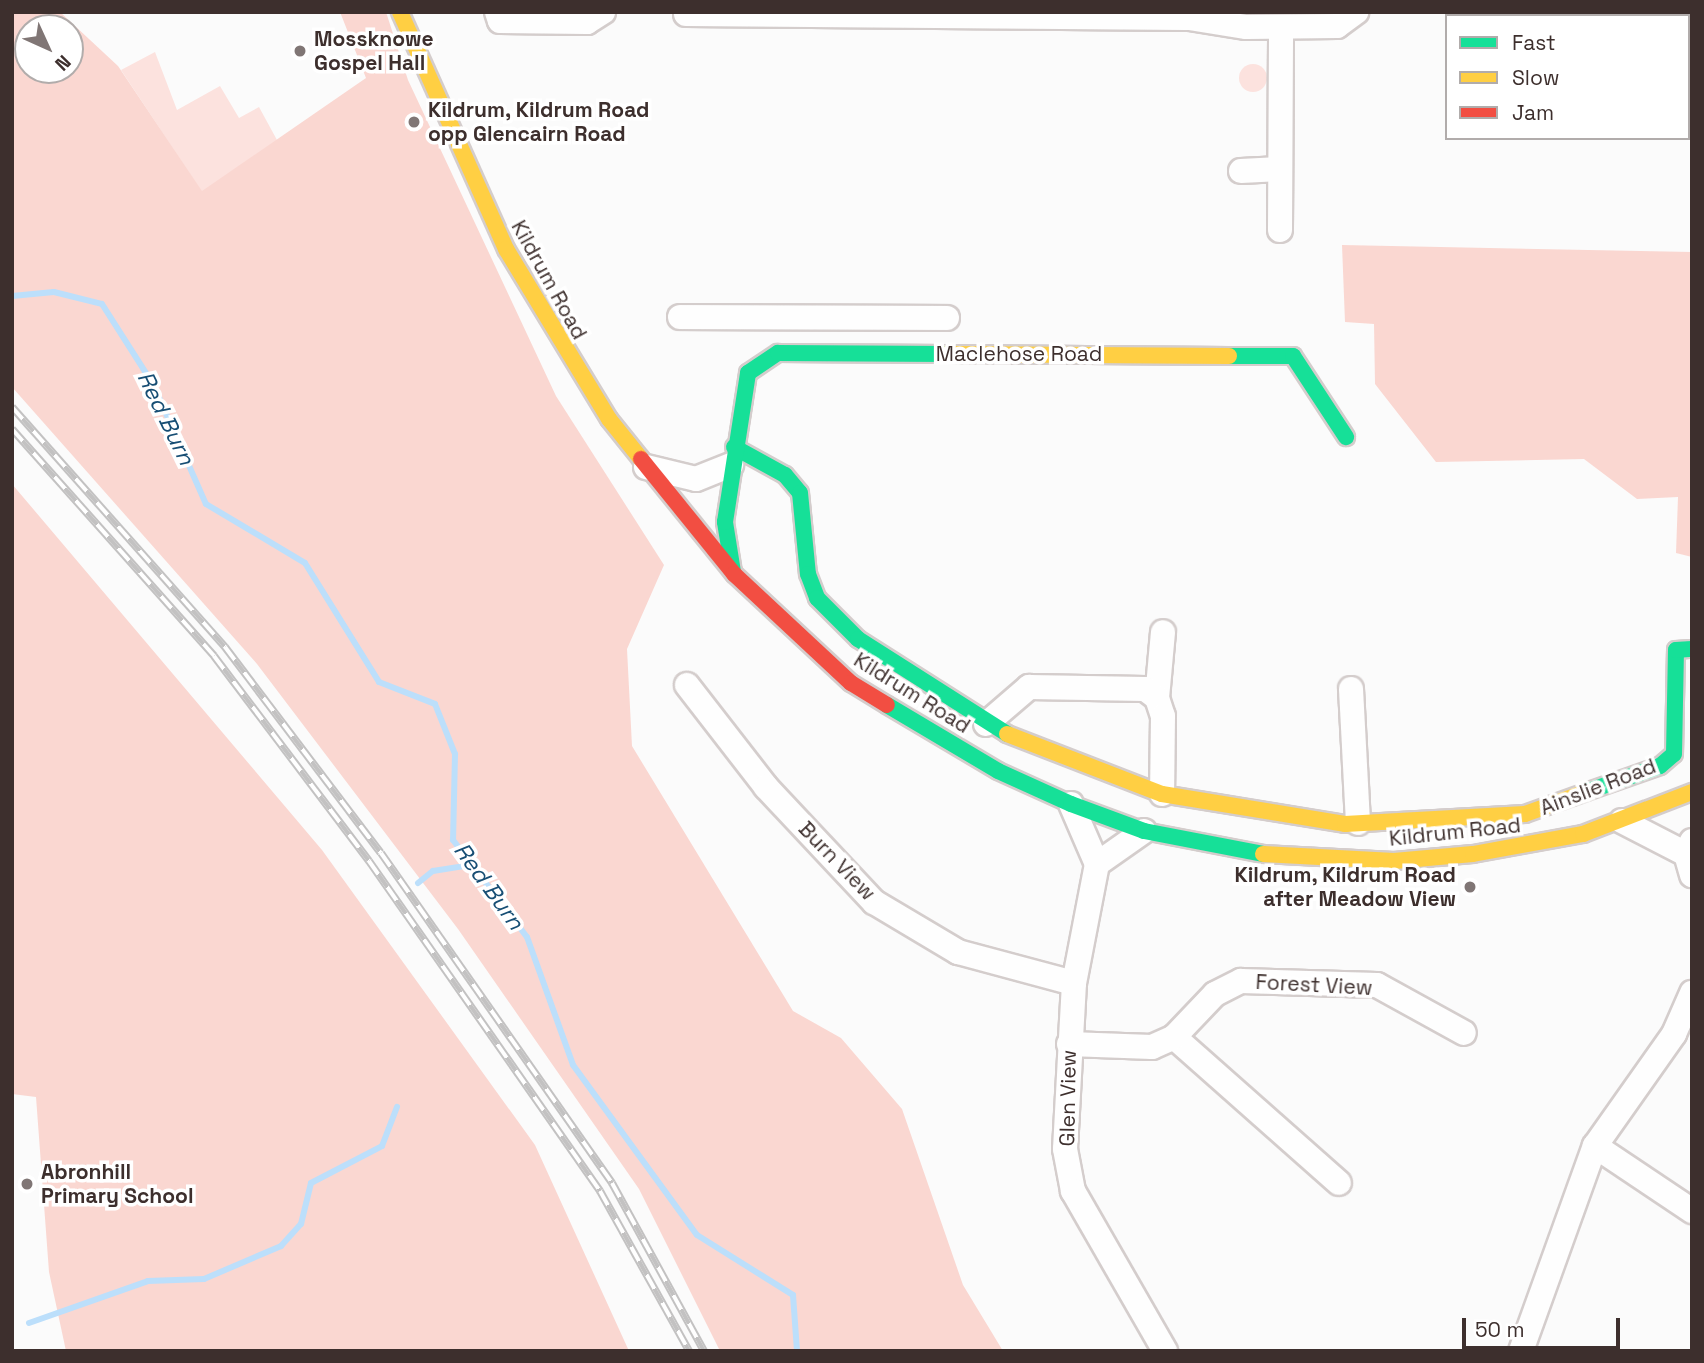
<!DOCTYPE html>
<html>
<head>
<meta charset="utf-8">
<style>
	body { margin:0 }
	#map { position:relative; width:1704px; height:1363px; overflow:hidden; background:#fbfbfb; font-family:"Space Grotesk",sans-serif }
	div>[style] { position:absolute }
	.green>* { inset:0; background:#fce2de }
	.round { border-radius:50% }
	.forest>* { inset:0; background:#fad7d1 }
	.stream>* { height:6px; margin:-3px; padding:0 3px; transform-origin:3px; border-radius:3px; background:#bcdffb }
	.roads { filter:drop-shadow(2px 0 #d4cdcc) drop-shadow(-2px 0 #d4cdcc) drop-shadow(0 2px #d4cdcc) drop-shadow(0 -2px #d4cdcc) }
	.street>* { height:24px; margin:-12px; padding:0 12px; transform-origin:12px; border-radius:12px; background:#fefefe }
	.fast>* { height:16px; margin:-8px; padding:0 8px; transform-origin:8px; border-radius:8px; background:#16e098 }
	.slow>* { height:16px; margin:-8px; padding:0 8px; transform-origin:8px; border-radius:8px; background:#ffcf43 }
	.jam>* { height:16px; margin:-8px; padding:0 8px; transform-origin:8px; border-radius:8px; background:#f24e42 }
	.rail>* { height:8px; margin-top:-4px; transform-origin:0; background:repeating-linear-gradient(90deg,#fff 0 16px,#c3c2c2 0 32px); box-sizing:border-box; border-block:2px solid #c3c2c2 }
	.dots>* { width:19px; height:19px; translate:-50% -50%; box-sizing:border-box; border:4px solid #fff; border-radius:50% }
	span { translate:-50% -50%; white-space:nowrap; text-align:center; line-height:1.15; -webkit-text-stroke:7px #fff; paint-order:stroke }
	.poi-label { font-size:21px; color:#3d2f2d; font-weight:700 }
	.left { translate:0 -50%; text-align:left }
	.right { translate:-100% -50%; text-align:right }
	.street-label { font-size:21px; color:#3d2f2d }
	.water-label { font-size:23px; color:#174e74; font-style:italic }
	.frame { position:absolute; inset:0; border:14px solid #3d2f2d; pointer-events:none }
	.legend { position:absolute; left:1445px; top:14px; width:245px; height:126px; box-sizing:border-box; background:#fff; border:2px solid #b1acab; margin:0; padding:9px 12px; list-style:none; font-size:21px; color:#3d2f2d }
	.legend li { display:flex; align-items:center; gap:14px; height:35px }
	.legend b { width:35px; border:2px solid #b1acab }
	.north { position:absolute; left:14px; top:14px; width:70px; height:70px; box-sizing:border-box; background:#fff; border:2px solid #b1acab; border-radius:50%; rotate:135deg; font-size:19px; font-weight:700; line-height:28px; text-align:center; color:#3d2f2d }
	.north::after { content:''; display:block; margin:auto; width:24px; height:32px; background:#807675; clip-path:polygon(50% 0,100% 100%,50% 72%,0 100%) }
	.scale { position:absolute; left:1462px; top:1318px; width:158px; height:32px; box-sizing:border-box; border:4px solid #3d2f2d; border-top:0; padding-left:9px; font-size:21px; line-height:24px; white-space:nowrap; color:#3d2f2d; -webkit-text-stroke:5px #fff; paint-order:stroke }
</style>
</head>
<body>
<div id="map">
	<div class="green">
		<i style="clip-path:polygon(155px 52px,177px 110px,220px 86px,239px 118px,259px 107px,277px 140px,202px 192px,121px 70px)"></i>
		<i class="round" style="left:1239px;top:64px;width:28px;height:28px"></i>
	</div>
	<div class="forest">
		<i style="clip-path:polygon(evenodd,12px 12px,60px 12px,118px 66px,202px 191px,366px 78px,340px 12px,386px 12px,408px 80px,556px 396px,664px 565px,627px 649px,632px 746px,793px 1011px,841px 1038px,902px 1109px,963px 1285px,1003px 1351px,720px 1351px,639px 1189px,458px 929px,257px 664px,12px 387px,12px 12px,28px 28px,70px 28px,70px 70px,28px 70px,28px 28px)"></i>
		<i style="clip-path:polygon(1342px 245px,1692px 252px,1692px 557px,1676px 553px,1678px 497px,1637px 499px,1584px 459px,1436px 462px,1375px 384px,1374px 324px,1345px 322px)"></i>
		<i style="clip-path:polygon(12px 484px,322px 850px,535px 1145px,629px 1351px,66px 1351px,49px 1272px,36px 1097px,12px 1094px)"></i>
	</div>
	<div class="stream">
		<i style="left:12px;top:296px;width:42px;rotate:-5.4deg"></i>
		<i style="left:54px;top:292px;width:49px;rotate:14deg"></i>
		<i style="left:102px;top:304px;width:95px;rotate:57.5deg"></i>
		<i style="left:153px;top:384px;width:131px;rotate:66.2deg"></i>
		<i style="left:206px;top:504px;width:115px;rotate:30.8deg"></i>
		<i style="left:305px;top:563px;width:140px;rotate:58.1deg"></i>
		<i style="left:379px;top:682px;width:60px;rotate:21.4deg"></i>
		<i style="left:435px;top:704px;width:54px;rotate:68.2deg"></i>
		<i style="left:455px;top:754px;width:86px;rotate:91.3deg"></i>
		<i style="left:453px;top:840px;width:122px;rotate:52.7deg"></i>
		<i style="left:527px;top:937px;width:136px;rotate:70.2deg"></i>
		<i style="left:573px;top:1065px;width:210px;rotate:53.9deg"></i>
		<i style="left:697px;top:1235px;width:113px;rotate:32deg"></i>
		<i style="left:793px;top:1295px;width:56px;rotate:85.9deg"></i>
		<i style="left:418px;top:883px;width:19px;rotate:-39deg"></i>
		<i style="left:433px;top:871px;width:39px;rotate:-9deg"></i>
		<i style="left:29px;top:1323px;width:126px;rotate:-19.4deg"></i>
		<i style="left:148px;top:1281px;width:56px;rotate:-2deg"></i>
		<i style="left:204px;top:1279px;width:84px;rotate:-23.2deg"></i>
		<i style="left:281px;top:1246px;width:30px;rotate:-48deg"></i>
		<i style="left:301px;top:1224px;width:42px;rotate:-76.3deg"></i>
		<i style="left:311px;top:1183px;width:80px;rotate:-27.5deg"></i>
		<i style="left:382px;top:1146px;width:42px;rotate:-69deg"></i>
	</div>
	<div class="roads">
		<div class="street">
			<i style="left:497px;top:12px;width:9px;rotate:72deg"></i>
			<i style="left:500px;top:21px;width:87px;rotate:0.7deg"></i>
			<i style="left:587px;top:22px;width:19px;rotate:-32deg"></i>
			<i style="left:686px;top:14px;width:503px;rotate:0.46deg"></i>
			<i style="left:1189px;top:18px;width:58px;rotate:9deg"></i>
			<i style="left:1246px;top:27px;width:91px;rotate:-0.6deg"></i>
			<i style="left:1337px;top:26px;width:24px;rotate:-36deg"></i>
			<i style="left:1629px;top:16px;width:4px;rotate:-90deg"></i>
			<i style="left:1688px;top:94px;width:4px"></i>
			<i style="left:1241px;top:171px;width:39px;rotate:-3deg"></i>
			<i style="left:1280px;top:230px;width:203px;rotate:-89.7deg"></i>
			<i style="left:680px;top:317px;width:267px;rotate:0.2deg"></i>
			<i style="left:646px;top:467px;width:51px;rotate:13.5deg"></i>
			<i style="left:696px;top:479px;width:38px;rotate:-22deg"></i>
			<i style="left:687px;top:685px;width:129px;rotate:52.2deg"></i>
			<i style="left:766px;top:787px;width:158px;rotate:46.8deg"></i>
			<i style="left:874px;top:902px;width:98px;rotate:30.8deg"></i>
			<i style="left:958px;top:952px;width:120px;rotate:15deg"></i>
			<i style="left:1351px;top:689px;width:134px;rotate:87deg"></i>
			<i style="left:1157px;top:698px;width:66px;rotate:-84.8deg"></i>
			<i style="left:986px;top:724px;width:57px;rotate:-40.7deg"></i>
			<i style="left:1029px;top:687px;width:116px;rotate:1deg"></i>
			<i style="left:1145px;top:689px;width:15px;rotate:37deg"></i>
			<i style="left:1157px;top:698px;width:19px;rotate:72deg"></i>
			<i style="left:1163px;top:716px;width:78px;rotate:90.7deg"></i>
			<i style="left:1071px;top:804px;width:65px;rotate:66.6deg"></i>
			<i style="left:1622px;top:821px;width:72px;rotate:27.3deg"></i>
			<i style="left:1144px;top:831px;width:57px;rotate:144.9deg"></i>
			<i style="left:1097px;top:864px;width:121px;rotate:100.9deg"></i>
			<i style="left:1074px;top:983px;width:166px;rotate:93.1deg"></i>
			<i style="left:1065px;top:1149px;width:43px;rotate:79.2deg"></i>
			<i style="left:1073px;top:1191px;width:185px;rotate:60.1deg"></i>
			<i style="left:1692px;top:841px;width:14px;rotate:115deg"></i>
			<i style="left:1686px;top:854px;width:22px;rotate:74deg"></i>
			<i style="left:1174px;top:1037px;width:220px;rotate:41.5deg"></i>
			<i style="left:1069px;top:1044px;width:83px;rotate:2.1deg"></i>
			<i style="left:1152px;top:1047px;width:24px;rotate:-24deg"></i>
			<i style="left:1174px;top:1037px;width:59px;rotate:-46.4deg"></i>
			<i style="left:1215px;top:994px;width:29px;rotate:-27deg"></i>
			<i style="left:1241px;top:981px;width:136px;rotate:1.7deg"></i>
			<i style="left:1377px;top:985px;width:99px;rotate:28.9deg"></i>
			<i style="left:1595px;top:1146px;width:117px;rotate:33.8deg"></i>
			<i style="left:1521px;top:1351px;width:218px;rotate:-70.2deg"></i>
			<i style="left:1595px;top:1146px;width:137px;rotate:-54.8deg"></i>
			<i style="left:1674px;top:1034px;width:45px;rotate:-66.3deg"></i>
		</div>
		<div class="fast">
			<i style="left:1229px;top:356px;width:64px"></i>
			<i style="left:1293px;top:356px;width:97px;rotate:56.8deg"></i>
			<i style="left:734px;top:447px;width:58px;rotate:28.8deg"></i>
			<i style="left:785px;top:475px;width:23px;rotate:50deg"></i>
			<i style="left:800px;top:493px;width:81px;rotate:84.4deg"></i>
			<i style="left:808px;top:574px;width:26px;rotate:69deg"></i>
			<i style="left:817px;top:598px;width:58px;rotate:45deg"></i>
			<i style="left:858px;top:639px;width:177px;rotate:32.5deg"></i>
			<i style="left:733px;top:572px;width:51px;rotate:-99.1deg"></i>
			<i style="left:725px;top:522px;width:151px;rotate:-81.2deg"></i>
			<i style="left:748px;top:373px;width:36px;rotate:-34deg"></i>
			<i style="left:778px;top:353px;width:169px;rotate:0.3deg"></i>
			<i style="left:887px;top:705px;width:129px;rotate:30.7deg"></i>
			<i style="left:998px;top:771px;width:80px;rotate:24.3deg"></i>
			<i style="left:1071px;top:804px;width:78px;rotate:20.3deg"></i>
			<i style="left:1144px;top:831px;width:121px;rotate:10.9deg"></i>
			<i style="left:1586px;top:792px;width:78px;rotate:-19.4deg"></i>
			<i style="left:1660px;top:766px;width:18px;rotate:-41deg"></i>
			<i style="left:1674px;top:754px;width:104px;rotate:-88.9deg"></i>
			<i style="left:1676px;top:650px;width:16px;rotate:-4deg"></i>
		</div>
		<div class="slow">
			<i style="left:400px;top:12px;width:260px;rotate:65.9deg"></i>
			<i style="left:506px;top:249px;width:199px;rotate:58.8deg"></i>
			<i style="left:609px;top:419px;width:51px;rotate:51.3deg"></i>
			<i style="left:947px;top:354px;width:282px;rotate:0.4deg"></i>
			<i style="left:1007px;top:734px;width:166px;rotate:21.2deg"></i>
			<i style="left:1162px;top:794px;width:185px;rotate:9.3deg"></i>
			<i style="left:1345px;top:824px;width:180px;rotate:-3.2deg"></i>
			<i style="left:1525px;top:814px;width:65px;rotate:-19.8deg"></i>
			<i style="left:1263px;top:854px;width:131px;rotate:3.1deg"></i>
			<i style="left:1394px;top:861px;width:79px;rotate:-5.1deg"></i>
			<i style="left:1473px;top:854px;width:112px;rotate:-10.3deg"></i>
			<i style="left:1583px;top:834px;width:117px;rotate:-21.1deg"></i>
		</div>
		<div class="jam">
			<i style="left:641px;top:459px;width:148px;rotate:51deg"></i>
			<i style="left:734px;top:574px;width:160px;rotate:43deg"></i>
			<i style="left:851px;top:683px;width:42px;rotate:31.4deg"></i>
		</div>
	</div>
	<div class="rail">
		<i style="left:12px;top:407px;width:321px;rotate:48.4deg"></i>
		<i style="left:225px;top:647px;width:258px;rotate:52.9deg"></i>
		<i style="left:381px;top:853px;width:403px;rotate:55deg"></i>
		<i style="left:612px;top:1183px;width:192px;rotate:61.3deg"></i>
		<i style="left:12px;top:429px;width:304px;rotate:48.3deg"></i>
		<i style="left:214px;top:656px;width:257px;rotate:52.9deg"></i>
		<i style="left:369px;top:861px;width:403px;rotate:55deg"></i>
		<i style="left:600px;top:1191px;width:183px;rotate:60.9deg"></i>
	</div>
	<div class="dots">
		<i style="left:300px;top:51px;background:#807675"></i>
		<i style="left:414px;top:122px;background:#807675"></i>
		<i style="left:1470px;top:887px;background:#807675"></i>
		<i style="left:27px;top:1184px;background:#807675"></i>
	</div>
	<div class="poi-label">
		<span class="left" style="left:314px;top:51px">Mossknowe<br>Gospel Hall</span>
		<span class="left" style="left:428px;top:122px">Kildrum, Kildrum Road<br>opp Glencairn Road</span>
		<span class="right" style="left:1456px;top:887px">Kildrum, Kildrum Road<br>after Meadow View</span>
		<span class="left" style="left:41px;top:1184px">Abronhill<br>Primary School</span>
	</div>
	<div class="street-label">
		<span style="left:549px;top:280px;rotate:61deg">Kildrum Road</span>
		<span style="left:1019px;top:354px">Maclehose Road</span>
		<span style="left:912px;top:693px;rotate:32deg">Kildrum Road</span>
		<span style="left:1598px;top:787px;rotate:-21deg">Ainslie Road</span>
		<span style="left:1455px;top:832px;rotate:-6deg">Kildrum Road</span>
		<span style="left:837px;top:861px;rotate:46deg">Burn View</span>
		<span style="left:1314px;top:985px;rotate:3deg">Forest View</span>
		<span style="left:1068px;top:1098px;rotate:-89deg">Glen View</span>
	</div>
	<div class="water-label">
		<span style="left:166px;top:418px;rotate:64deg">Red Burn</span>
		<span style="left:489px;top:886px;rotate:54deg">Red Burn</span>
	</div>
	<div class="frame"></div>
	<ul class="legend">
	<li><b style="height:9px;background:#16e098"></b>Fast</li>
	<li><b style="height:9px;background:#ffcf43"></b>Slow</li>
	<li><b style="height:9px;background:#f24e42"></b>Jam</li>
	</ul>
	<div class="north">N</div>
	<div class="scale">50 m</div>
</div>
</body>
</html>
